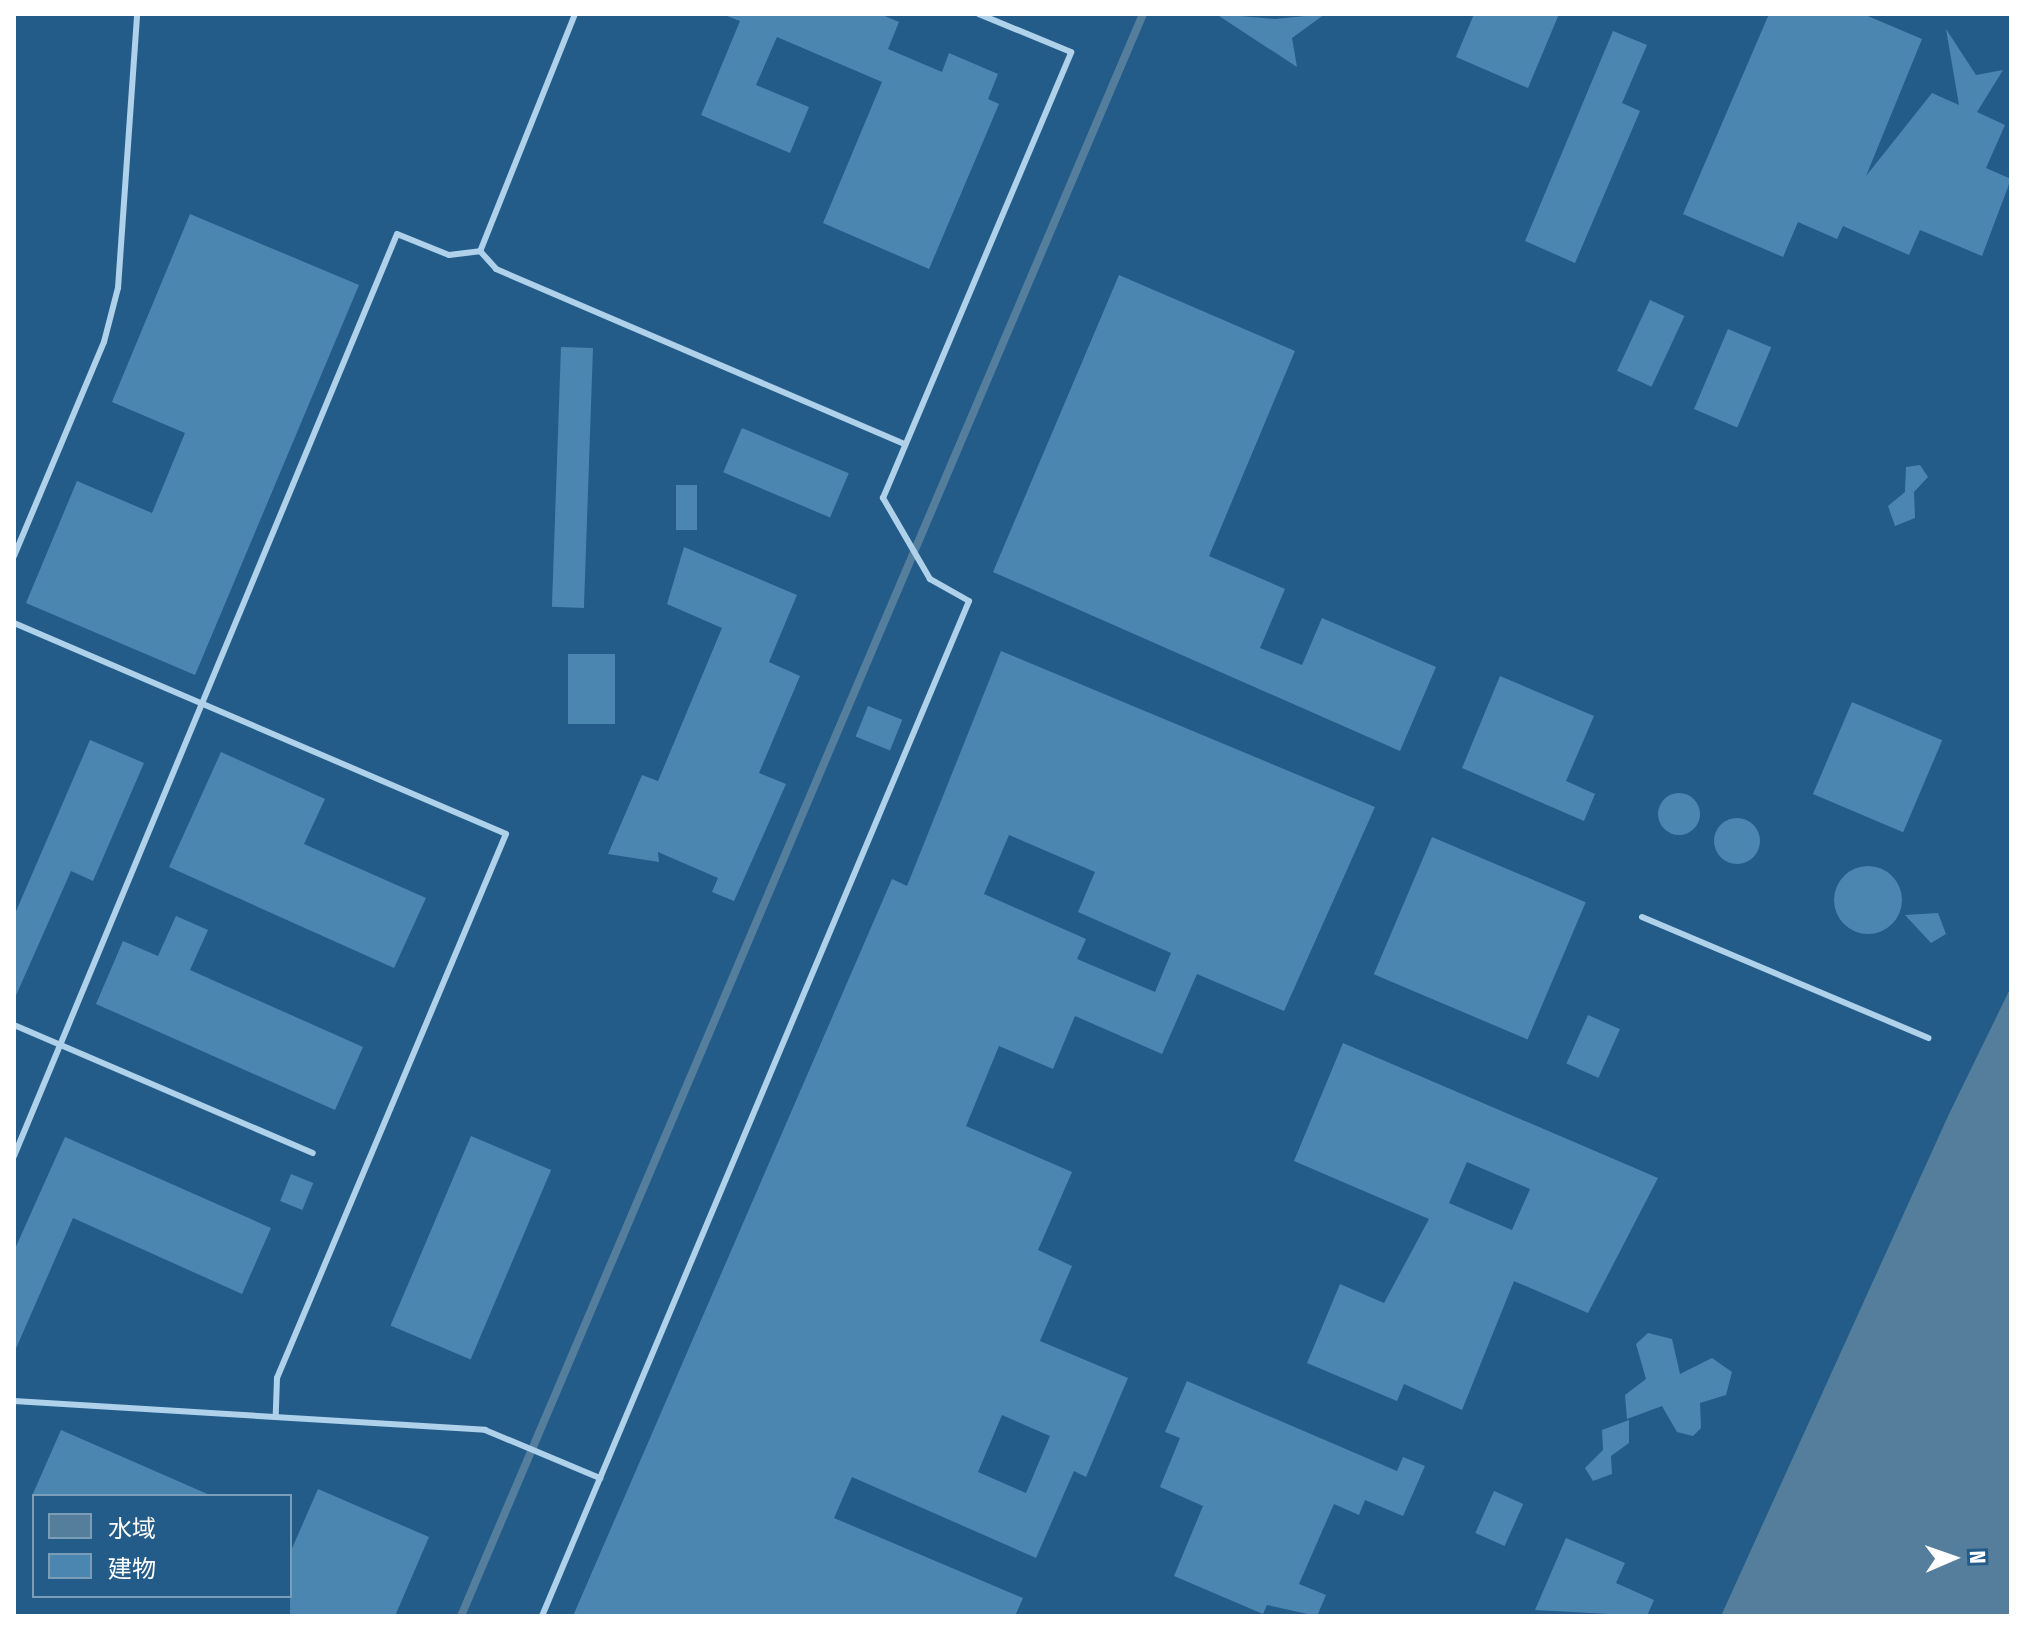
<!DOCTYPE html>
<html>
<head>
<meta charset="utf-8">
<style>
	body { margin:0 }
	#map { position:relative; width:2025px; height:1630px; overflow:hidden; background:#235c89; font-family:"Fira Sans Condensed","Noto Sans JP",sans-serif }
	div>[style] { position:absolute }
	.water>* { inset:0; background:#557e9c }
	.stream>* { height:8px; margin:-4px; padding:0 4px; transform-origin:4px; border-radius:4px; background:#557e9c }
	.building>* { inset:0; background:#4b86b1; transform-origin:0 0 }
	.round { border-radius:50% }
	.service>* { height:6px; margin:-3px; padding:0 3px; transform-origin:3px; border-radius:3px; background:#afd1ea }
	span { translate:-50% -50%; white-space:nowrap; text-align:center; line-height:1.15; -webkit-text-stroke:6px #235c89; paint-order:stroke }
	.frame { position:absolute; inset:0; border:16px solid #fff; pointer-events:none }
	.legend { position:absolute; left:32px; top:1494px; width:260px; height:104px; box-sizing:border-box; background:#235c89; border:2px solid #7b9db8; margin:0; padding:10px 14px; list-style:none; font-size:24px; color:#fff }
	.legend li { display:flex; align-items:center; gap:16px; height:40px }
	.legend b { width:40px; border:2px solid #7b9db8 }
	.north { position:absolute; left:1913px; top:1518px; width:80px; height:80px; -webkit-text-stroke:6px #235c89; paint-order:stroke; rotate:88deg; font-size:22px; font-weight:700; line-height:32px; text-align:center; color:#fff }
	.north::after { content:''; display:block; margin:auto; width:28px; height:36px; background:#fff; clip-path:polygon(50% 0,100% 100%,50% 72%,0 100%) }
</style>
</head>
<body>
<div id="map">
	<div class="water">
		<i style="clip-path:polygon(2011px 987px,2011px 1616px,1721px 1616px,1949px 1114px)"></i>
	</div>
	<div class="stream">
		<i style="left:461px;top:1616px;width:1741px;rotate:-66.94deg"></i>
	</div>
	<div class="building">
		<i style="clip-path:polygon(722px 14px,880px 14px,899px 22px,888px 49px,942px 72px,949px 53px,998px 74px,988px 99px,999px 104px,929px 269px,823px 223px,882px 82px,777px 37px,756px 85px,809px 107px,790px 153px,701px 115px,740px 21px)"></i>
		<i style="clip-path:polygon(1216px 14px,1275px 19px,1325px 14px,1292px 38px,1297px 67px)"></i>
		<i style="clip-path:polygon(1474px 14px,1559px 14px,1528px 88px,1456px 57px)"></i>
		<i style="clip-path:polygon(1769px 14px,1863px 14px,1922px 39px,1866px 176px,1932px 93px,1959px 105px,1946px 29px,1976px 75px,2003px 70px,1977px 112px,2005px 125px,1986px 168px,2011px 179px,1982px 256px,1920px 230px,1909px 255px,1843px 226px,1837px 239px,1798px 222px,1783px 257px,1683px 214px)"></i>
		<i style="clip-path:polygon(1613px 31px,1647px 45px,1622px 103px,1640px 111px,1575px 263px,1525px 241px)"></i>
		<i style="clip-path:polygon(190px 214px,359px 285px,195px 675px,26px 603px,77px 481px,152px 513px,185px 433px,112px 402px)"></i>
		<i style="clip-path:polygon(1119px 275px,1295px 351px,1209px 556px,1285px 589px,1260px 648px,1302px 665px,1322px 618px,1436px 667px,1400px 751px,993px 572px)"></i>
		<i style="left:1650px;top:300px;width:38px;height:78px;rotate:25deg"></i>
		<i style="left:1728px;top:329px;width:47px;height:87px;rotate:23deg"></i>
		<i style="left:561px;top:347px;width:32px;height:260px;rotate:2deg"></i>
		<i style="left:742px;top:428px;width:116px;height:48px;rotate:23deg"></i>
		<i style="clip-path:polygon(1920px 465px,1928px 477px,1914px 492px,1915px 518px,1895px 526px,1888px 506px,1905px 492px,1906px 467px)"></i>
		<i style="left:676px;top:485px;width:21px;height:45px"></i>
		<i style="clip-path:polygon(684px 547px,797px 595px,769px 662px,800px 676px,759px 773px,786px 784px,734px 901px,712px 892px,718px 878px,658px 852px,659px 862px,608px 854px,642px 775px,658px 781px,722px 628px,667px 604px)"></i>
		<i style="clip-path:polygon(evenodd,1001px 651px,1375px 807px,1284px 1011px,1197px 974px,1162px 1054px,1075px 1016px,1053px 1069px,999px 1046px,966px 1126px,1072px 1172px,1038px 1250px,1072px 1266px,1040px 1341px,1128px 1378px,1086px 1477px,1074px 1471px,1036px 1558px,852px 1477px,834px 1518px,1023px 1598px,1015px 1616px,573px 1616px,892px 879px,907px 886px,1001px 651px,1009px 835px,1095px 872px,1078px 912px,1171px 953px,1155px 992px,1077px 959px,1086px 939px,984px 894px,1009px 835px,1001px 651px,1002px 1415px,1050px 1436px,1026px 1493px,978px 1472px,1002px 1415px)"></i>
		<i style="left:568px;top:654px;width:47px;height:70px"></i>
		<i style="clip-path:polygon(1500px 676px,1594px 716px,1566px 781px,1595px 794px,1584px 821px,1462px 768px)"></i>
		<i style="left:1852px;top:702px;width:98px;height:100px;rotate:23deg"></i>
		<i style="left:868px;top:706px;width:37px;height:33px;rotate:22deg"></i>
		<i style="clip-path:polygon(90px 740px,144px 763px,93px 881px,71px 871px,14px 1000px,14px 916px)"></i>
		<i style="clip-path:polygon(221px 752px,325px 799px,304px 844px,426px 898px,394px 968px,169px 867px)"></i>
		<i class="round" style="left:1658px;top:793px;width:42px;height:42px"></i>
		<i class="round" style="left:1714px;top:818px;width:46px;height:46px"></i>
		<i style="left:1432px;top:837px;width:167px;height:149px;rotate:23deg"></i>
		<i class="round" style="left:1834px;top:866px;width:68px;height:68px"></i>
		<i style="clip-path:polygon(1938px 913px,1946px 934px,1931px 943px,1905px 915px)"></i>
		<i style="clip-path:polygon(176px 916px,208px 930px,190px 970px,363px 1047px,335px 1110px,96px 1004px,123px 941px,158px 956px)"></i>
		<i style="left:1588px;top:1015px;width:35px;height:53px;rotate:24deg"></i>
		<i style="clip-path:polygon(evenodd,1343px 1043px,1658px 1178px,1588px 1313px,1514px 1281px,1462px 1410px,1404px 1384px,1397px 1401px,1307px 1363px,1340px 1284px,1384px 1303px,1429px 1219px,1294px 1161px,1343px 1043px,1467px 1162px,1530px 1189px,1512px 1230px,1449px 1203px,1467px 1162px)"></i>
		<i style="left:471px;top:1136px;width:87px;height:206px;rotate:23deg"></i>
		<i style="clip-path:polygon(65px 1137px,271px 1228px,242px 1294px,73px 1218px,14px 1353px,14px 1251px)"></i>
		<i style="left:291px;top:1174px;width:24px;height:29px;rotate:22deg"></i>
		<i style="clip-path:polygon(1648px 1333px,1672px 1339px,1680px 1374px,1712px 1358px,1732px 1372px,1726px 1395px,1700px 1403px,1701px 1428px,1693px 1436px,1677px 1432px,1662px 1406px,1627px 1419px,1625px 1395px,1646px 1379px,1636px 1344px)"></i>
		<i style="clip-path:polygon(1187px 1381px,1397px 1471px,1403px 1457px,1425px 1466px,1403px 1516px,1365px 1500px,1359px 1515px,1334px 1504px,1299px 1584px,1326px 1595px,1317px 1616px,1267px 1605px,1263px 1614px,1174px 1576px,1203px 1506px,1160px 1487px,1180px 1438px,1165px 1432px)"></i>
		<i style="clip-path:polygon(1629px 1420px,1629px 1443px,1611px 1456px,1612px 1474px,1593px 1481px,1585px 1468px,1603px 1450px,1602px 1430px)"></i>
		<i style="clip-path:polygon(61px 1430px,212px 1496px,32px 1496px)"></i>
		<i style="clip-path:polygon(318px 1489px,429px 1537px,395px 1616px,290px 1616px,290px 1553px)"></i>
		<i style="left:1494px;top:1491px;width:32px;height:46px;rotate:24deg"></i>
		<i style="clip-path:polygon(1566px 1538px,1625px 1563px,1616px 1583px,1654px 1600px,1647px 1616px,1535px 1610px)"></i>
	</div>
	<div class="service">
		<i style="left:575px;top:14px;width:255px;rotate:111.8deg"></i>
		<i style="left:480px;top:251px;width:24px;rotate:48deg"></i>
		<i style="left:496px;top:269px;width:445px;rotate:23.2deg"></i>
		<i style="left:14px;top:556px;width:232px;rotate:-67.2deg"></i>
		<i style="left:104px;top:342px;width:56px;rotate:-75.5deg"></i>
		<i style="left:118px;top:288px;width:275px;rotate:-86deg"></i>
		<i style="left:14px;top:623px;width:535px;rotate:23.21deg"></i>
		<i style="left:506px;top:834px;width:590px;rotate:112.83deg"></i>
		<i style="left:277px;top:1378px;width:38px;rotate:92deg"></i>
		<i style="left:1642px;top:917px;width:311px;rotate:22.9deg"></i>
		<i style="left:14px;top:1025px;width:325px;rotate:23.2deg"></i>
		<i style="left:14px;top:1156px;width:998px;rotate:-67.44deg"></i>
		<i style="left:397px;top:234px;width:56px;rotate:22deg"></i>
		<i style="left:449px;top:255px;width:31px;rotate:-7deg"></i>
		<i style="left:14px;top:1401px;width:472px;rotate:3.5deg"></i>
		<i style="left:485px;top:1430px;width:125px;rotate:22.7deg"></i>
		<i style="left:542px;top:1616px;width:1101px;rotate:-67.18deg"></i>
		<i style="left:969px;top:601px;width:45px;rotate:-150.6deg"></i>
		<i style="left:930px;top:579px;width:94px;rotate:-120.1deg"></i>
		<i style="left:883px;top:498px;width:484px;rotate:-67.1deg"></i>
		<i style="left:1071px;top:52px;width:100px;rotate:-157.6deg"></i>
	</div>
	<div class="frame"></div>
	<ul class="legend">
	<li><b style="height:22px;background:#557e9c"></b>水域</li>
	<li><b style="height:22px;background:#4b86b1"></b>建物</li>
	</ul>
	<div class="north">N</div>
</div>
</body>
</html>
